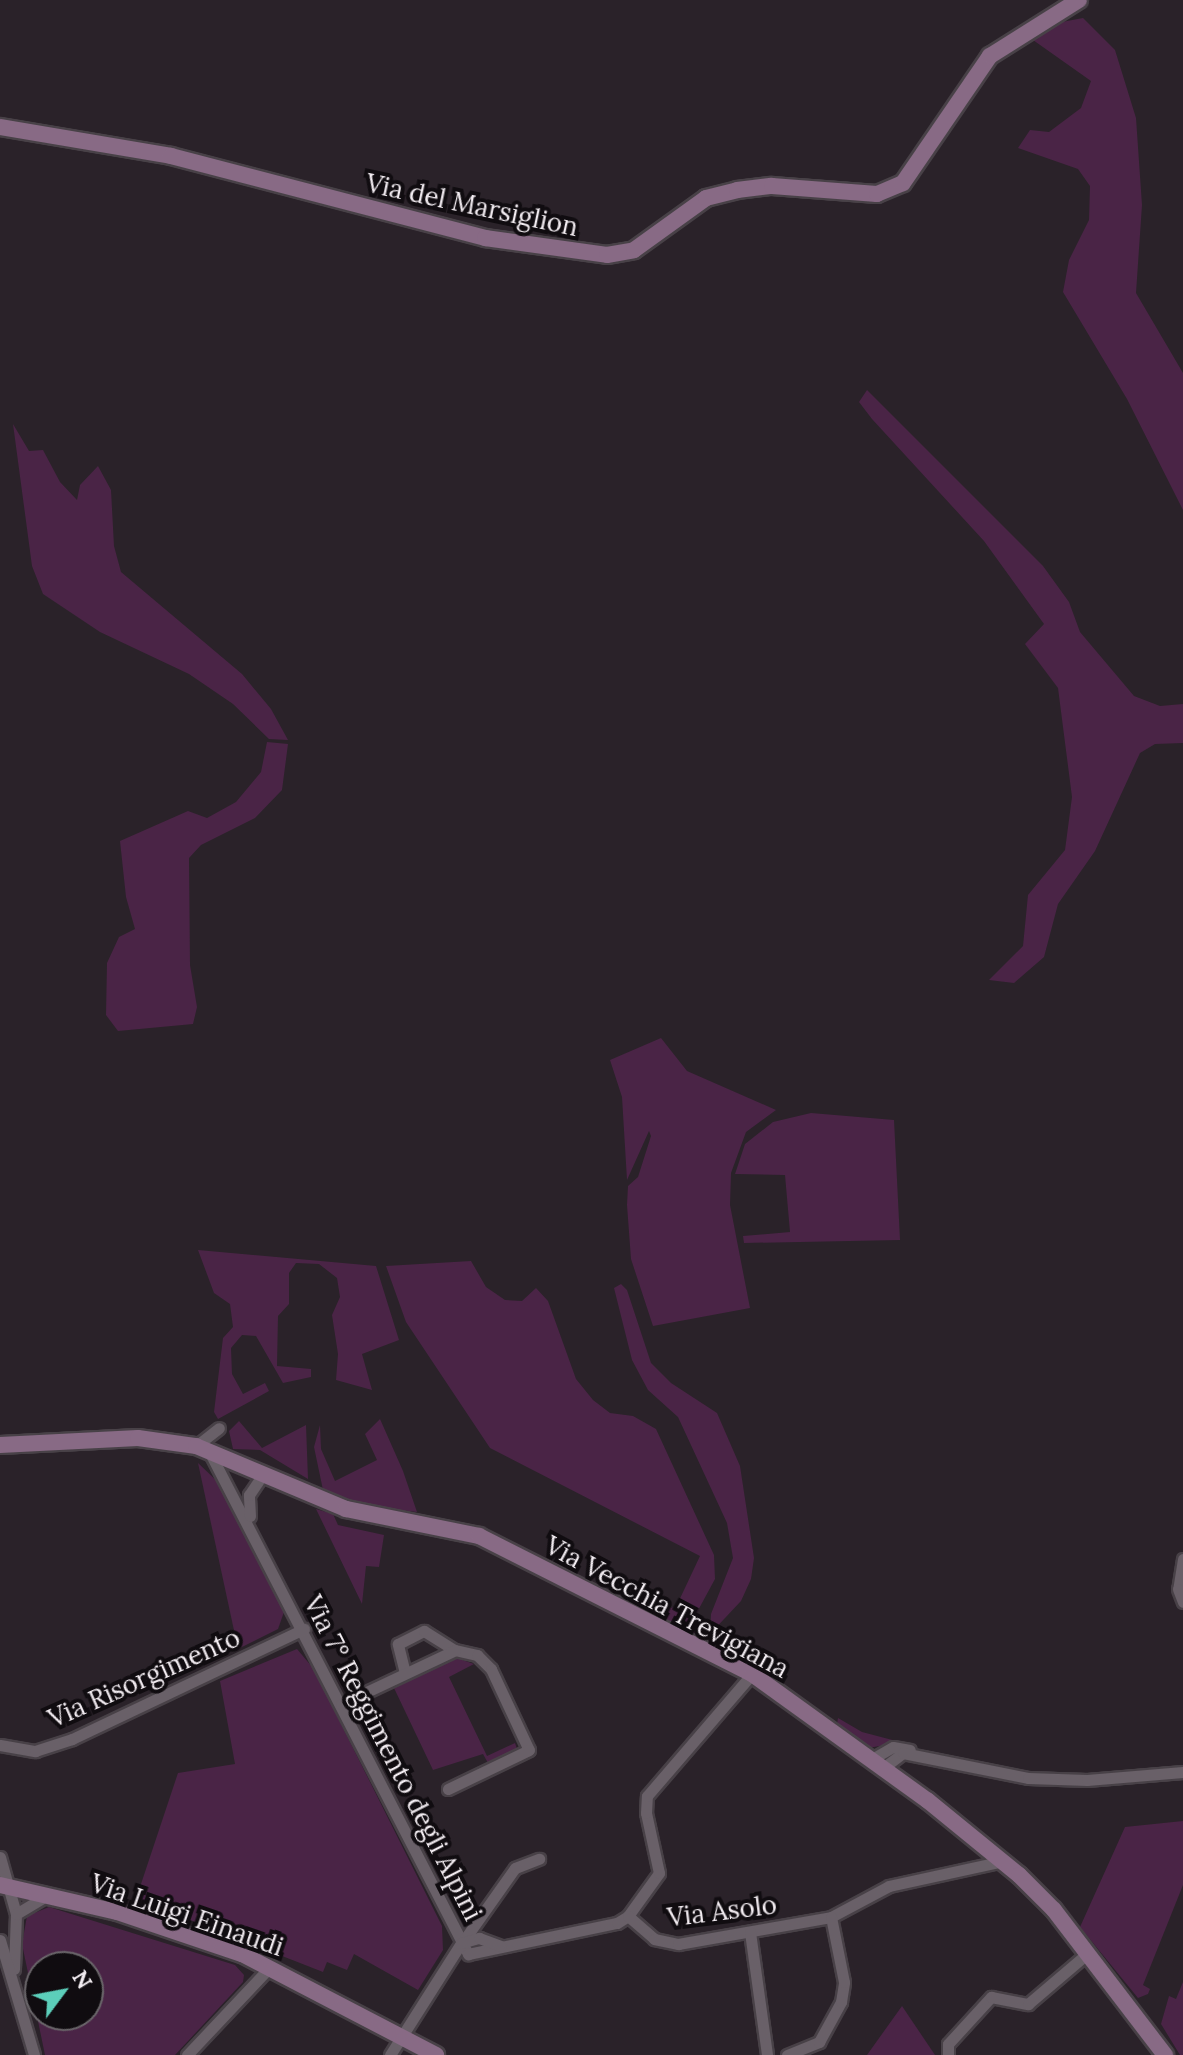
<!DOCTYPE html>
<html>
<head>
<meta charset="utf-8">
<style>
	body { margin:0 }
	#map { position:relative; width:1183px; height:2055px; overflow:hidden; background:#2a2229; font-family:Lora,serif }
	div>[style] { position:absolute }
	.green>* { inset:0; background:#4a2446 }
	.roads { filter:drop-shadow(2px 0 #484147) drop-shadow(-2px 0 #484147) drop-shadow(0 2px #484147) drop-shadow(0 -2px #484147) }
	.street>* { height:11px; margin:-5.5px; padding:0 5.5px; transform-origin:5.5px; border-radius:5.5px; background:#696068 }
	.secondary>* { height:16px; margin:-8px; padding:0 8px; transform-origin:8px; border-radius:8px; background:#886a85 }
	span { translate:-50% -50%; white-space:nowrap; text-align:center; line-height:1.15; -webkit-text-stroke:8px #100c10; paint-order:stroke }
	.street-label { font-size:26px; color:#f2ecf1 }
	.north { position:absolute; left:24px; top:1951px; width:80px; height:80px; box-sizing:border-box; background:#100c10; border:2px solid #6a666a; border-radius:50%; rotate:58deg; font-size:22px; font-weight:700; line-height:32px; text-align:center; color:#f2ecf1 }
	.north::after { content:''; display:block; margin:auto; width:28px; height:36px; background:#5cceba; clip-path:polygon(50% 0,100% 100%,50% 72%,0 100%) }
</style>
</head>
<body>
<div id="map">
	<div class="green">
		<i style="clip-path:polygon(1083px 18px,1115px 50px,1136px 118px,1142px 205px,1136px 293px,1183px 373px,1183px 510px,1127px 399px,1063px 292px,1069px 260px,1089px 220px,1090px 186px,1078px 169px,1018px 148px,1030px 130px,1049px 132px,1081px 108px,1091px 81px,1033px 40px,1062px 22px)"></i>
		<i style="clip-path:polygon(867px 390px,1043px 566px,1069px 602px,1080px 632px,1134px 696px,1160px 706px,1183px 704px,1183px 743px,1155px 744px,1140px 753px,1095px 851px,1058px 904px,1044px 957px,1014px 983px,989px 980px,1023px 946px,1028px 895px,1065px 850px,1072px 797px,1058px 688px,1025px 644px,1044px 624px,984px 541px,872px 419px,859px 402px)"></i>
		<i style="clip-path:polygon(13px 424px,29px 451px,43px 450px,60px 482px,77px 500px,80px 485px,98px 466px,111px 490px,114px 546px,121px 572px,242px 674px,271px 709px,288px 740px,269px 739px,233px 704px,189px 674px,100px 632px,43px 594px,32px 566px)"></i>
		<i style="clip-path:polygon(267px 742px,288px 744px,282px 790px,255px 818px,201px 845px,189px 858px,190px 965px,197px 1007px,193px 1024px,118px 1031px,106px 1015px,107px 963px,119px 937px,135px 929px,126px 897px,120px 841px,188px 811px,207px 818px,236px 802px,261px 772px)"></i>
		<i style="clip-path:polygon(661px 1038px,687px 1071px,776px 1110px,746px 1132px,731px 1173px,730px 1205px,750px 1308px,653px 1326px,631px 1259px,627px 1205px,628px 1186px,638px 1177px,651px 1136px,649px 1131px,627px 1180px,622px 1097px,610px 1060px)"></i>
		<i style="clip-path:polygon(811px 1113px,894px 1120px,900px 1240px,744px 1243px,743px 1236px,790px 1232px,785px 1175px,735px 1174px,745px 1144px,773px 1122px)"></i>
		<i style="clip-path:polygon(198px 1250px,376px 1266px,399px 1340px,362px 1354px,372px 1390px,336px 1380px,338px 1354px,332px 1315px,340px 1297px,337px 1278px,319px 1264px,296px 1263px,289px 1273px,289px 1304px,278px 1316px,277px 1366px,311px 1369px,311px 1377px,283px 1383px,256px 1336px,242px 1335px,231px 1348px,232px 1374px,243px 1394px,265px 1383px,269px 1391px,218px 1419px,214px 1412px,223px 1338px,233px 1327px,230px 1304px,214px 1293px)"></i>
		<i style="clip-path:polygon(471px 1261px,486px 1287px,505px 1300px,522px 1301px,536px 1288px,548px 1301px,576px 1379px,593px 1400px,610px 1413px,633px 1416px,656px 1429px,714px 1555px,715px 1579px,695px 1616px,697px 1637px,662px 1620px,669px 1608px,676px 1607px,700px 1556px,490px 1448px,406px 1322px,386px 1266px)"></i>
		<i style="clip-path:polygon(621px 1284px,627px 1290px,651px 1363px,671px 1383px,717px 1413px,740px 1466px,754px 1558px,751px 1579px,741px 1601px,710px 1634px,711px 1614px,733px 1558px,727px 1523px,678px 1417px,648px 1390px,632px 1360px,614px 1288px)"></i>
		<i style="clip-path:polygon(380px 1419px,403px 1471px,417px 1512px,359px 1505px,323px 1490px,314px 1447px,320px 1425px,321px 1449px,335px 1481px,377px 1460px,365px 1434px)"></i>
		<i style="clip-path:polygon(239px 1421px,262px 1448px,306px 1425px,308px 1479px,260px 1450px,233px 1449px,229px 1431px)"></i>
		<i style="clip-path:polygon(198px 1463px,220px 1484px,284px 1612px,278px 1629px,238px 1649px)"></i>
		<i style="clip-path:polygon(316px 1509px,333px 1514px,338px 1525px,384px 1535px,379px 1567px,366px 1566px,362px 1604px)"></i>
		<i style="clip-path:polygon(297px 1649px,313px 1668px,442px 1926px,443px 1950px,418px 1990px,354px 1954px,347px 1970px,327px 1962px,323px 1972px,136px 1899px,178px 1773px,235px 1764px,220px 1681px)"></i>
		<i style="clip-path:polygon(457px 1658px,474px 1664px,449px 1677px,487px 1756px,515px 1743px,517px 1749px,488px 1763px,483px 1754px,433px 1770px,394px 1688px)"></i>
		<i style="clip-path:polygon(838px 1718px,862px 1732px,900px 1742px,869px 1748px,837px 1724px)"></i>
		<i style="clip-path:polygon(1183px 1821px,1183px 1885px,1143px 1985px,1150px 1989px,1148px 1994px,1138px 1998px,1080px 1927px,1125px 1827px)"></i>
		<i style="clip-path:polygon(evenodd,49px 1907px,235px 1965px,244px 1975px,243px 1982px,175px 2055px,45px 2055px,22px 1944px,27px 1916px,49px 1907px,88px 1967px,88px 2015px,40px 2015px,40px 1967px,88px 1967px)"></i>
		<i style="clip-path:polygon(1183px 1982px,1183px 2055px,1180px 2055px,1161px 2024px,1169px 1996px,1176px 1999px)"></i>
		<i style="clip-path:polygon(902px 2006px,935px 2055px,867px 2055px)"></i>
	</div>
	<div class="roads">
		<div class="street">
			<i style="left:196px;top:1446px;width:29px;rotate:-38deg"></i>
			<i style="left:210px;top:1453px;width:564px;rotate:62.75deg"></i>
			<i style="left:468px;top:1954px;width:152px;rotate:-11.8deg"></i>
			<i style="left:617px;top:1923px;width:13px;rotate:-32deg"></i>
			<i style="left:628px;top:1916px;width:53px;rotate:-54.2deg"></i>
			<i style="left:659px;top:1873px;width:61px;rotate:-102.2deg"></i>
			<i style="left:646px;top:1813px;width:17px;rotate:-87deg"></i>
			<i style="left:647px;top:1796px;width:161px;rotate:-49.3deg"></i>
			<i style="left:250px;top:1516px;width:21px;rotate:-93deg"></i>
			<i style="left:249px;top:1495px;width:25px;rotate:-56deg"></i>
			<i style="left:1183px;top:1559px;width:30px;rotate:99deg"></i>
			<i style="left:1178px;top:1589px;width:14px;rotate:69deg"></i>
			<i style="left:405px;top:1673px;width:30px;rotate:-104deg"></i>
			<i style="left:398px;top:1644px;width:29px;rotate:-27deg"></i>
			<i style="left:424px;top:1631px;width:36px;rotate:32deg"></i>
			<i style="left:455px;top:1650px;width:23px;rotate:13deg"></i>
			<i style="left:477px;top:1655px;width:20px;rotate:45deg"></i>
			<i style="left:491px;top:1669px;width:89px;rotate:64.9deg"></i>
			<i style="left:529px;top:1750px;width:90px;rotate:154.3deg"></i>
			<i style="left:341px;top:1704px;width:126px;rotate:-25.3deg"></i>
			<i style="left:0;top:1745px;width:36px;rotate:10deg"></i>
			<i style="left:35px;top:1751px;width:39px;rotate:-18deg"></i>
			<i style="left:72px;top:1739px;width:257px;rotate:-25.4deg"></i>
			<i style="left:872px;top:1759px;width:24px;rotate:-30deg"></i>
			<i style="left:893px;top:1747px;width:17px;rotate:10deg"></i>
			<i style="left:883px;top:1768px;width:25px;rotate:-37deg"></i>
			<i style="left:903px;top:1753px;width:127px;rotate:11.3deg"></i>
			<i style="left:1028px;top:1778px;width:59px;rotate:1.9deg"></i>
			<i style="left:1087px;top:1780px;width:96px;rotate:-4.8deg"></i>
			<i style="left:0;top:1857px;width:59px;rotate:74.3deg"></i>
			<i style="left:16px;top:1914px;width:55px;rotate:92.1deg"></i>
			<i style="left:16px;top:1914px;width:35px;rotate:-31deg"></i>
			<i style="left:628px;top:1916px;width:35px;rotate:41deg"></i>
			<i style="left:654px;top:1939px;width:25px;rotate:12deg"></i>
			<i style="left:678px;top:1944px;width:155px;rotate:-10deg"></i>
			<i style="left:831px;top:1917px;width:66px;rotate:-28.1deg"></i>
			<i style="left:889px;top:1886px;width:118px;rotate:-12.3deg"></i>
			<i style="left:750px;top:1932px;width:124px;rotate:82.1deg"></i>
			<i style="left:0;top:1940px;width:120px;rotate:73.5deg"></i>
			<i style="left:464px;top:1940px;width:88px;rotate:-54.7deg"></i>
			<i style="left:515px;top:1868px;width:26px;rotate:-21deg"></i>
			<i style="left:187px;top:2055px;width:121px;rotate:-46.7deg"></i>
			<i style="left:390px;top:2055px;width:133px;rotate:-57.6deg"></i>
			<i style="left:461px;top:1943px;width:19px;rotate:-16deg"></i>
			<i style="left:479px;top:1938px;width:23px;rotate:20deg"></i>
			<i style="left:787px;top:2055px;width:35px;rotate:-22deg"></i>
			<i style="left:819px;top:2042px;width:46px;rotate:-61.2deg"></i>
			<i style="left:841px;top:2002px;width:20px;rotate:-81deg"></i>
			<i style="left:844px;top:1982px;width:66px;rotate:-101.3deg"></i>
			<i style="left:948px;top:2055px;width:11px;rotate:-90deg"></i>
			<i style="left:948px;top:2044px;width:64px;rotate:-47.5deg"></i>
			<i style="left:991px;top:1997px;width:38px;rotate:11deg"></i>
			<i style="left:1028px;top:2004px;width:79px;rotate:-40.4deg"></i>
		</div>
		<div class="secondary">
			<i style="left:0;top:127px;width:173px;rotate:9.6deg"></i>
			<i style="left:171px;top:156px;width:325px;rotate:14.6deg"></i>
			<i style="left:485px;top:238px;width:123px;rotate:7.9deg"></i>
			<i style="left:607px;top:255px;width:27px;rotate:-10deg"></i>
			<i style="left:634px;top:250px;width:89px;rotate:-35.8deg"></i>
			<i style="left:706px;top:198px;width:32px;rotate:-14deg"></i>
			<i style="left:737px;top:190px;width:35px;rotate:-7deg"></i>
			<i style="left:772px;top:186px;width:105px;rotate:4.4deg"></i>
			<i style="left:877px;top:194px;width:28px;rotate:-23deg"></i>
			<i style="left:903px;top:183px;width:154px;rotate:-55.6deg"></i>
			<i style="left:990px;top:56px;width:105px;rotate:-32.2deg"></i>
			<i style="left:0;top:1445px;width:138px;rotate:-2.9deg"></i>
			<i style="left:138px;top:1438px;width:59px;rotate:7.9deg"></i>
			<i style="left:196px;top:1446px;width:163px;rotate:22.8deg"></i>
			<i style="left:346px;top:1509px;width:136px;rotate:11.5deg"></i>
			<i style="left:479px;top:1536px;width:306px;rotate:26.8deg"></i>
			<i style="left:752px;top:1674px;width:216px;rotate:35.8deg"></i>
			<i style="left:927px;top:1800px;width:119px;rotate:39.2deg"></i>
			<i style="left:1019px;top:1875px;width:49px;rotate:45deg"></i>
			<i style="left:1054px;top:1910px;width:183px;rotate:52.6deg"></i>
			<i style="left:0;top:1885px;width:120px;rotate:13deg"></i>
			<i style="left:117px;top:1912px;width:132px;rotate:18.6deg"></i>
			<i style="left:242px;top:1954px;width:219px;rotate:27.5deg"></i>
		</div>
	</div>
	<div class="street-label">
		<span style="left:472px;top:205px;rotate:12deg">Via del Marsiglion</span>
		<span style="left:667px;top:1607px;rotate:28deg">Via Vecchia Trevigiana</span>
		<span style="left:144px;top:1678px;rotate:-24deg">Via Risorgimento</span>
		<span style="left:393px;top:1758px;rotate:63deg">Via 7° Reggimento degli Alpini</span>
		<span style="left:722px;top:1911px;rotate:-7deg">Via Asolo</span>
		<span style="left:187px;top:1915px;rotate:19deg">Via Luigi Einaudi</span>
	</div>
	<div class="north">N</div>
</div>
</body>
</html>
